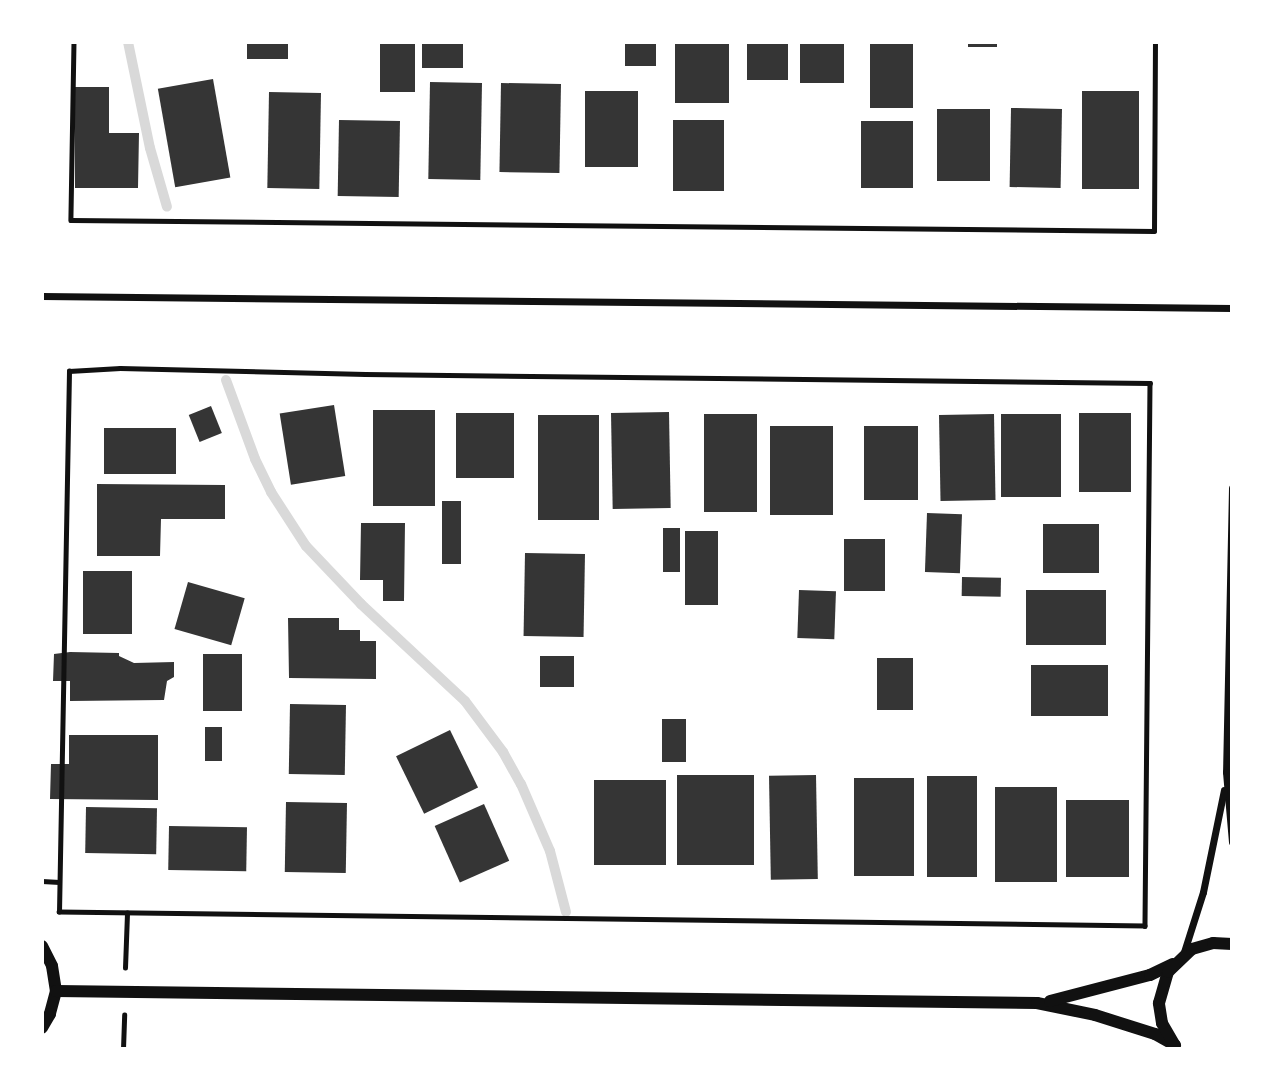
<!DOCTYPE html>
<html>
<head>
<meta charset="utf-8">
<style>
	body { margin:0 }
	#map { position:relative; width:1274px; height:1091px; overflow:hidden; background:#fff; font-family:"Fira Sans Condensed",sans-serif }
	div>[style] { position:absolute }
	.stream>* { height:10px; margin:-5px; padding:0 5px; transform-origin:5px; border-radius:5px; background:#d9d9d9 }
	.building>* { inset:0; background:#353535; transform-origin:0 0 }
	.path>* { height:4.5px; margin:-2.25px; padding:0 2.25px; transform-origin:2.25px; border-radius:2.25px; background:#111 }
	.minor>* { height:7px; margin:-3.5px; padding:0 3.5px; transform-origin:3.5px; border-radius:3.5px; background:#111 }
	.tertiary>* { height:12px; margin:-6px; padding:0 6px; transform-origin:6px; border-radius:6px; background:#111 }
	span { translate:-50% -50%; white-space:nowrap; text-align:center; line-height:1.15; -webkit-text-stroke:7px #fff; paint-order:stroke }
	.frame { position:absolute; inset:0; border:44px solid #fff; pointer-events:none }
</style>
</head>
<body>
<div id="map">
	<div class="stream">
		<i style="left:128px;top:42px;width:108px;rotate:78.3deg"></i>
		<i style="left:150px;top:148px;width:61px;rotate:73.9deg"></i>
		<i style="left:226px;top:380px;width:84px;rotate:69.8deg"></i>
		<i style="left:255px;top:459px;width:37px;rotate:64deg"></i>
		<i style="left:271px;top:492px;width:64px;rotate:57.1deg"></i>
		<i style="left:306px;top:546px;width:80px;rotate:46.5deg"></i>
		<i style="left:361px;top:604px;width:142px;rotate:43deg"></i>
		<i style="left:465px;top:701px;width:64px;rotate:53.3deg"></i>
		<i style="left:503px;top:752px;width:37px;rotate:61deg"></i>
		<i style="left:521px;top:784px;width:73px;rotate:66.6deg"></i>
		<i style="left:550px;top:851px;width:63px;rotate:75.3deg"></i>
	</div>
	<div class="building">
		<i style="left:247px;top:42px;width:41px;height:17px"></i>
		<i style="left:422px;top:42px;width:41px;height:26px"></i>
		<i style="left:625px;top:42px;width:31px;height:24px"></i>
		<i style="left:675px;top:42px;width:54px;height:61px"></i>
		<i style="left:747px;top:42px;width:41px;height:38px"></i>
		<i style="left:800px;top:42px;width:44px;height:41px"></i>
		<i style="left:870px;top:42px;width:43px;height:66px"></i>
		<i style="left:968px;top:42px;width:29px;height:5px"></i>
		<i style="left:380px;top:43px;width:35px;height:49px"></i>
		<i style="left:213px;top:79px;width:100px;height:56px;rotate:80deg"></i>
		<i style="left:430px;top:82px;width:52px;height:97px;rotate:1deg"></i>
		<i style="left:501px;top:83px;width:60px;height:89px;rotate:1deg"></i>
		<i style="clip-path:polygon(75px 87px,109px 87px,109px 133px,139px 133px,138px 188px,75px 188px)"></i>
		<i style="left:585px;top:91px;width:53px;height:76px"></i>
		<i style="left:1082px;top:91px;width:57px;height:98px"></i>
		<i style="left:269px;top:92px;width:52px;height:96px;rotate:1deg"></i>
		<i style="left:1011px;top:108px;width:51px;height:79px;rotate:1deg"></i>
		<i style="left:937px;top:109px;width:53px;height:72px"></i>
		<i style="left:339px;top:120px;width:61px;height:76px;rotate:1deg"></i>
		<i style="left:673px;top:120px;width:51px;height:71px"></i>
		<i style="left:861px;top:121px;width:52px;height:67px"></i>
		<i style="left:334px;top:405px;width:72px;height:55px;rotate:81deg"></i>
		<i style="left:211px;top:406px;width:29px;height:24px;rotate:68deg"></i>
		<i style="left:435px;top:410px;width:96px;height:62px;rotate:90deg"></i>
		<i style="left:669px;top:412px;width:96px;height:58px;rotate:89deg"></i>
		<i style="left:456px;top:413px;width:58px;height:65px"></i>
		<i style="left:1079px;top:413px;width:52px;height:79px"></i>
		<i style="left:704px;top:414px;width:53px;height:98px"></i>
		<i style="left:994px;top:414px;width:86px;height:55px;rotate:89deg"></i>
		<i style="left:1061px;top:414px;width:83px;height:60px;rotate:90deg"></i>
		<i style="left:538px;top:415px;width:61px;height:105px"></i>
		<i style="left:770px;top:426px;width:63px;height:89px"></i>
		<i style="left:864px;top:426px;width:54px;height:74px"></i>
		<i style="left:104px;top:428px;width:72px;height:46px"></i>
		<i style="clip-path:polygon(97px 484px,225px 485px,225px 519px,161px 519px,160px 556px,97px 556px)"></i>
		<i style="left:442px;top:501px;width:19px;height:63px"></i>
		<i style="left:927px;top:513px;width:35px;height:59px;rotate:2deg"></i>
		<i style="clip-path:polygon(361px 523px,405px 523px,404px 601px,383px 601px,383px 580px,360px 580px)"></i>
		<i style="left:1043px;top:524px;width:56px;height:49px"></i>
		<i style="left:663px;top:528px;width:17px;height:44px"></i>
		<i style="left:685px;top:531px;width:33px;height:74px"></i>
		<i style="left:844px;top:539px;width:41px;height:52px"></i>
		<i style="left:525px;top:553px;width:60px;height:83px;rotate:1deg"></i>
		<i style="left:83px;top:571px;width:49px;height:63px"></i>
		<i style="left:962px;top:577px;width:39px;height:19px;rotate:1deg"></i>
		<i style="left:188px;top:582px;width:59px;height:49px;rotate:16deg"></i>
		<i style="left:799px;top:590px;width:37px;height:48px;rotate:2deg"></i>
		<i style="left:1026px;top:590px;width:80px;height:55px"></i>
		<i style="clip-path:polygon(288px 618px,339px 618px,339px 630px,360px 630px,360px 641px,376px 641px,376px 679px,289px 678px)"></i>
		<i style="clip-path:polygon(70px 652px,119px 653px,119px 656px,134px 663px,174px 662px,174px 677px,167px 681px,164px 700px,70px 701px,70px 681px,53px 681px,54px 654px)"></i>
		<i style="left:203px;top:654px;width:39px;height:57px"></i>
		<i style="left:540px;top:656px;width:34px;height:31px"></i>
		<i style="left:877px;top:658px;width:36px;height:52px"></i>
		<i style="left:1031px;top:665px;width:77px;height:51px"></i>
		<i style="left:290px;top:704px;width:56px;height:70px;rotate:1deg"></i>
		<i style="left:662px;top:719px;width:24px;height:43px"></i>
		<i style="left:205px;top:727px;width:17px;height:34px"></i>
		<i style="left:450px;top:730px;width:64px;height:60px;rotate:64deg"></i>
		<i style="clip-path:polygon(69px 735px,158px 735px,158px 800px,50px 799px,51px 764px,69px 764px)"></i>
		<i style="left:677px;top:775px;width:77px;height:90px"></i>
		<i style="left:816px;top:775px;width:104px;height:47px;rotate:89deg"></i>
		<i style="left:927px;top:776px;width:50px;height:101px"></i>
		<i style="left:854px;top:778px;width:60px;height:98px"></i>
		<i style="left:594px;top:780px;width:72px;height:85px"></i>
		<i style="left:1057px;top:787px;width:95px;height:62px;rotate:90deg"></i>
		<i style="left:1129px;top:800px;width:77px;height:63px;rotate:90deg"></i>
		<i style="left:286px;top:802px;width:61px;height:70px;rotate:1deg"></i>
		<i style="left:484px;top:804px;width:62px;height:54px;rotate:66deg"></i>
		<i style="left:86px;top:807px;width:71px;height:46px;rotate:1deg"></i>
		<i style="left:169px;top:826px;width:78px;height:44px;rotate:1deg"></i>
	</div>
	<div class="path">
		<i style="left:74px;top:42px;width:178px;rotate:91deg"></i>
		<i style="left:71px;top:220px;width:1083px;rotate:0.58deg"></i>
		<i style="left:1154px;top:231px;width:189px;rotate:-89.7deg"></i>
		<i style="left:120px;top:368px;width:245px;rotate:1.4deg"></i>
		<i style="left:365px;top:374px;width:785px;rotate:0.66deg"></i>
		<i style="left:1150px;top:383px;width:543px;rotate:90.53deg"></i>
		<i style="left:1145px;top:926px;width:1086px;rotate:-179.26deg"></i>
		<i style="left:59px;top:912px;width:541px;rotate:-88.94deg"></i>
		<i style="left:69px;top:371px;width:51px;rotate:-3.4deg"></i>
		<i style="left:42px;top:881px;width:17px;rotate:3deg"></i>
		<i style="left:125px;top:968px;width:55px;rotate:-87.9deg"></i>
		<i style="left:123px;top:1049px;width:34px;rotate:-88deg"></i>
	</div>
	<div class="minor">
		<i style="left:42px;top:296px;width:1190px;rotate:0.58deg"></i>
		<i style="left:1232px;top:488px;width:284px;rotate:91.2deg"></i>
		<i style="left:1226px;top:772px;width:70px;rotate:85.1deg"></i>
		<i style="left:1183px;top:955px;width:66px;rotate:-72.4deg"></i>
		<i style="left:1203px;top:892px;width:104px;rotate:-78.4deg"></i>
	</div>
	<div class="tertiary">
		<i style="left:42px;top:946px;width:22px;rotate:63deg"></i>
		<i style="left:52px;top:966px;width:25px;rotate:81deg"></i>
		<i style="left:56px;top:991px;width:24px;rotate:105deg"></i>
		<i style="left:50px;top:1014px;width:16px;rotate:120deg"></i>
		<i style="left:56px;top:991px;width:981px;rotate:0.7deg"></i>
		<i style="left:1037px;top:1003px;width:59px;rotate:11.7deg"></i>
		<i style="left:1095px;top:1015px;width:63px;rotate:17.6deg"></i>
		<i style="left:1155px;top:1034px;width:23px;rotate:29deg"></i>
		<i style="left:1050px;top:1001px;width:103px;rotate:-14.6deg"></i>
		<i style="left:1150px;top:975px;width:25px;rotate:-26deg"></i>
		<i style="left:1174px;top:1044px;width:24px;rotate:-120deg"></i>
		<i style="left:1162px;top:1023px;width:20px;rotate:-99deg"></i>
		<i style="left:1159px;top:1003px;width:32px;rotate:-74deg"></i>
		<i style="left:1168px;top:972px;width:33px;rotate:-44deg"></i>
		<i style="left:1192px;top:949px;width:22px;rotate:-16deg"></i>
		<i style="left:1213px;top:943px;width:19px;rotate:3deg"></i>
	</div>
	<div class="frame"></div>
</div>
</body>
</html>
